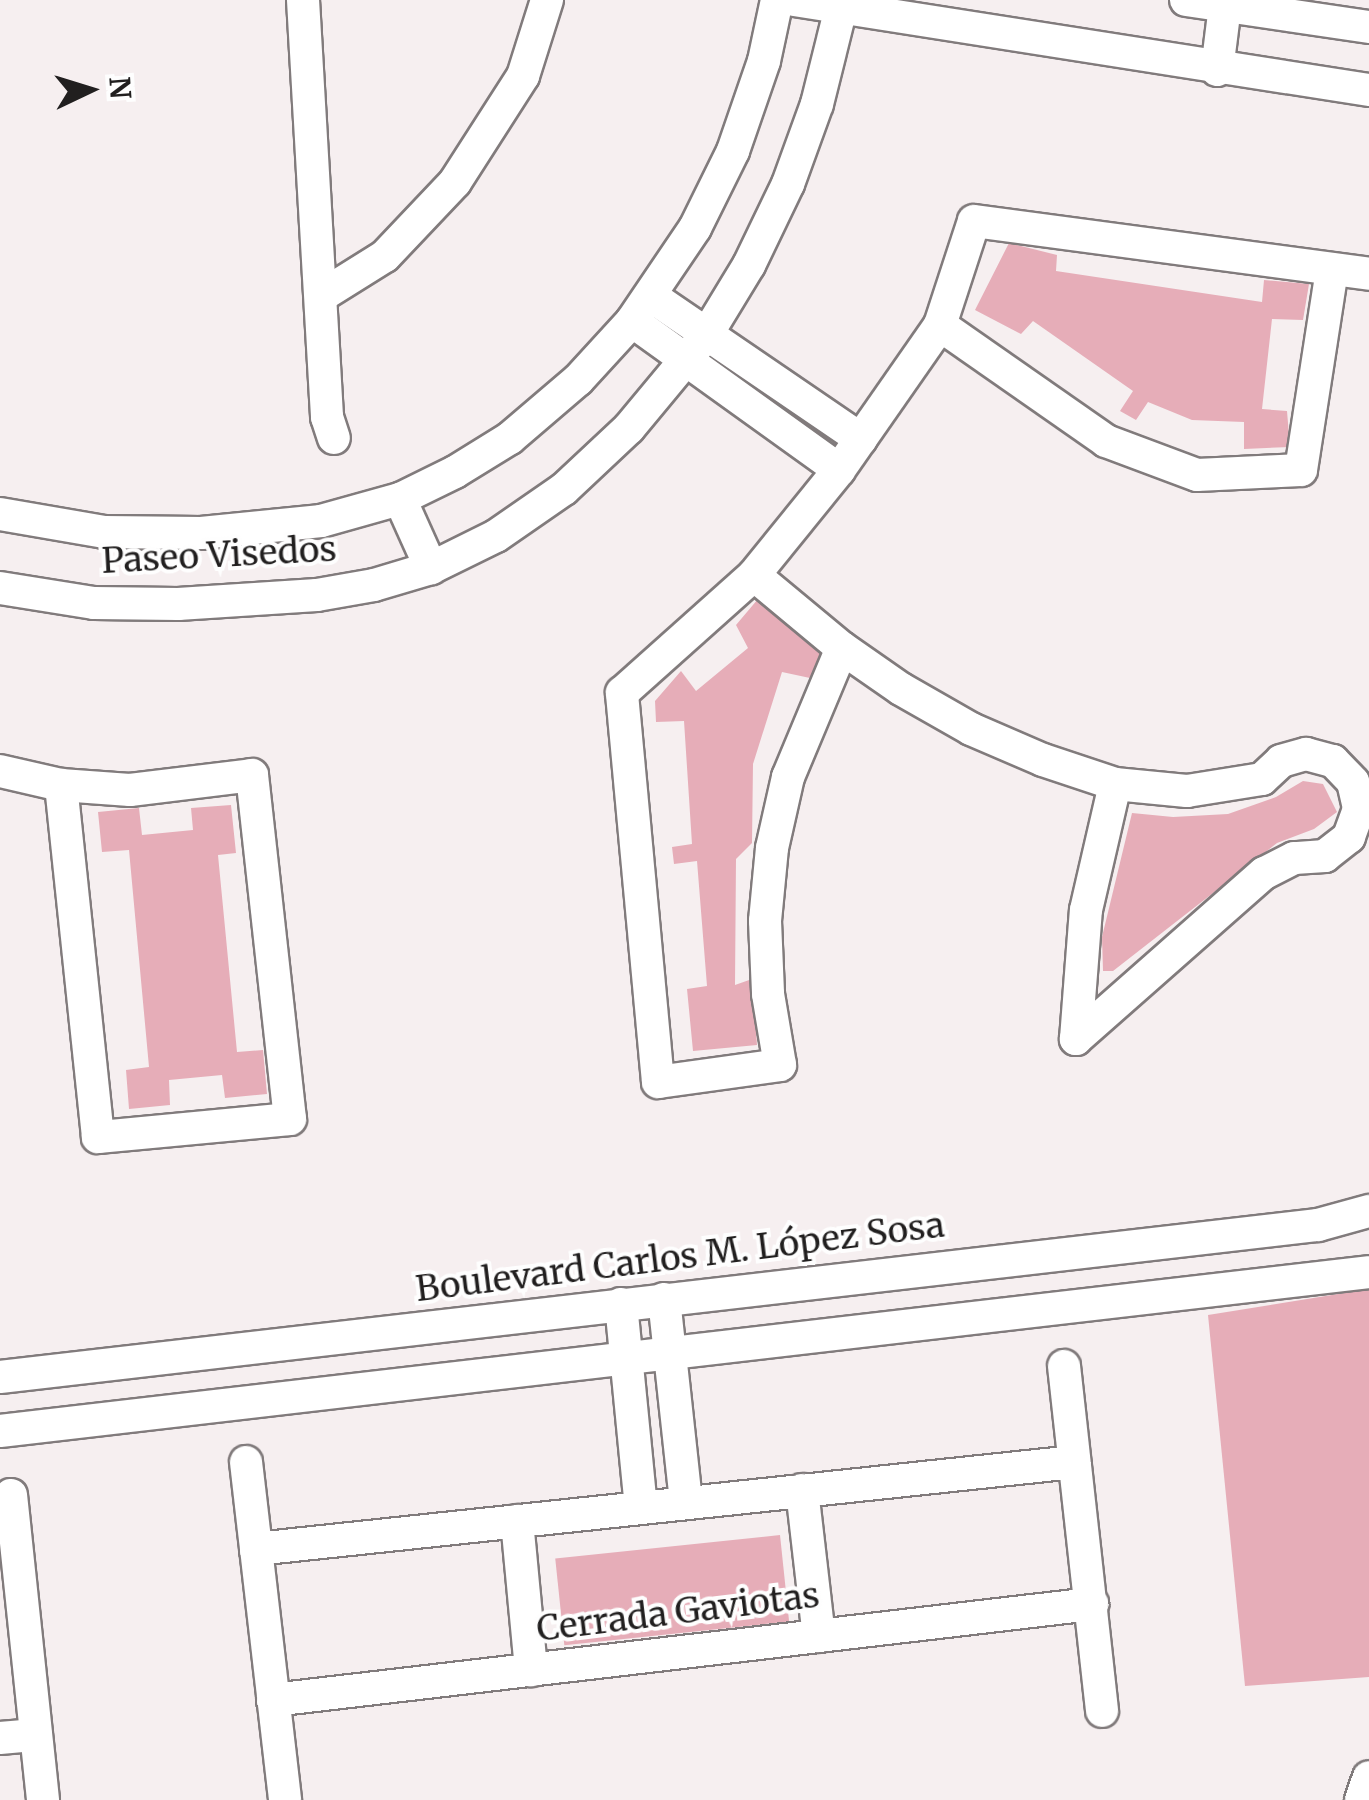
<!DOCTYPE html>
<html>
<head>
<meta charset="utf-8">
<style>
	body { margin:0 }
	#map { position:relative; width:1369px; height:1800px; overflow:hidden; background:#f6eff0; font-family:Merriweather,serif }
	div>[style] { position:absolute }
	.green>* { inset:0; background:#e6adb8; transform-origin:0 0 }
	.roads { filter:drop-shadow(2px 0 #817b7c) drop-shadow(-2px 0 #817b7c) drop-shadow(0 2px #817b7c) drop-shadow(0 -2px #817b7c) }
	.minor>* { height:32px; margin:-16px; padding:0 16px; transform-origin:16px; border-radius:16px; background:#fff }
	span { translate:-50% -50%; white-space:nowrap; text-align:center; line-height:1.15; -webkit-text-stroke:8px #fefefe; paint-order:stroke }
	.street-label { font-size:35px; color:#211f1f }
	.north { position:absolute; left:40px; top:40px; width:100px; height:100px; -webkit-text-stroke:8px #fefefe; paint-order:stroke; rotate:86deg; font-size:28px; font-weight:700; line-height:40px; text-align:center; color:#211f1f }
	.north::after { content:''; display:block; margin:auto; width:35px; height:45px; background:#211f1f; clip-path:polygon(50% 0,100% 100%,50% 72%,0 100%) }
</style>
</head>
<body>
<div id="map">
	<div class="green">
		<i style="clip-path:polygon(1009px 243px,1057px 255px,1056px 271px,1262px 302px,1264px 280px,1309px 284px,1303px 320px,1272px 319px,1262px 409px,1287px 411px,1290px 447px,1244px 449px,1244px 422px,1192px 420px,1148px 402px,1136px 420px,1120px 411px,1133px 391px,1033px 321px,1021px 334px,975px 310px)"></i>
		<i style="clip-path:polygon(758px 599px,822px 650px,810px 678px,782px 672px,753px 764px,752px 843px,736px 859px,735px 985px,752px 979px,757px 1045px,693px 1051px,687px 989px,707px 986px,697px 861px,674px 864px,672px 847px,692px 844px,684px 721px,656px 722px,655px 701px,681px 671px,696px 691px,748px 648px,736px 625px)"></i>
		<i style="clip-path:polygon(1303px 781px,1323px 784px,1337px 812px,1314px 829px,1277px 843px,1113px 971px,1103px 971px,1102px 937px,1132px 813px,1173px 817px,1228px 814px,1276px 797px)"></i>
		<i style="clip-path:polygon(231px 805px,236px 853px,218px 855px,237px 1052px,263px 1050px,267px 1094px,225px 1098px,222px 1075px,169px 1080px,170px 1105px,129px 1109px,126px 1070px,149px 1067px,129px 850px,102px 852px,98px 812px,139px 808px,142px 835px,193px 830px,191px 808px)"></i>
		<i style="clip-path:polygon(1369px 1289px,1369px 1677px,1245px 1686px,1208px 1315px)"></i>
		<i style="left:780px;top:1535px;width:87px;height:226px;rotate:84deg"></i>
	</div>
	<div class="roads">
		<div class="minor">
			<i style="left:303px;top:0;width:418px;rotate:86.7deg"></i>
			<i style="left:327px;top:417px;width:22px;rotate:72deg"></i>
			<i style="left:794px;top:0;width:582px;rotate:8.9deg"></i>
			<i style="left:1186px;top:0;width:185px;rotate:8.4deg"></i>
			<i style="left:1217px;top:70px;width:64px;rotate:-82.9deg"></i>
			<i style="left:321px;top:296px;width:75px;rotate:-32deg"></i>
			<i style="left:385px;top:256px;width:102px;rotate:-46.6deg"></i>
			<i style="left:455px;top:182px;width:126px;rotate:-57.3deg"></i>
			<i style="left:523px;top:76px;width:80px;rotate:-72.5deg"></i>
			<i style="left:651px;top:296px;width:254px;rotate:34.3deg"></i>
			<i style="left:632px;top:321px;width:255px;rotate:35.7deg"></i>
			<i style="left:940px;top:325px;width:203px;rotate:34.9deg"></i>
			<i style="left:1106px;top:441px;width:97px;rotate:20.5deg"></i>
			<i style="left:1197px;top:475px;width:104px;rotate:-2.8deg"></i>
			<i style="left:1301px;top:470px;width:203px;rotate:-81.2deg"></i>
			<i style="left:400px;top:499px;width:76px;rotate:65.8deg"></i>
			<i style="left:0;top:514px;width:106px;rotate:9.8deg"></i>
			<i style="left:104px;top:532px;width:97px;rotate:0.6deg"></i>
			<i style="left:201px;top:533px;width:121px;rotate:-5.7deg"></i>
			<i style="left:321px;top:521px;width:82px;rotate:-15.6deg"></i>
			<i style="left:400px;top:499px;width:61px;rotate:-26.1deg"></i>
			<i style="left:455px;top:472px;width:65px;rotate:-31.7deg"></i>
			<i style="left:510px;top:438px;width:89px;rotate:-40.5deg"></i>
			<i style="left:578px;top:380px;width:80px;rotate:-47.5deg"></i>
			<i style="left:632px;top:321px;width:112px;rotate:-55.9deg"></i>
			<i style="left:695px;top:228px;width:86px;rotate:-63.7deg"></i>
			<i style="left:733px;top:151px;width:95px;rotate:-71deg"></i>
			<i style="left:764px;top:61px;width:62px;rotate:-78deg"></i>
			<i style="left:754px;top:575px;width:114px;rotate:39.7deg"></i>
			<i style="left:842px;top:648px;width:72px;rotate:34.8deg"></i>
			<i style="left:901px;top:689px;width:81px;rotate:29.7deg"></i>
			<i style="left:971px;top:729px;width:78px;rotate:23.3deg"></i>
			<i style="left:1043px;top:760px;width:76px;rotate:18.4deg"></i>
			<i style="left:1115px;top:784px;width:72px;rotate:5.6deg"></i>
			<i style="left:1187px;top:791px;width:76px;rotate:-9.1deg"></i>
			<i style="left:1262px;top:779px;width:26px;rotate:-43deg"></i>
			<i style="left:1281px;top:761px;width:26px;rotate:-16deg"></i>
			<i style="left:1306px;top:754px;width:28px;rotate:15deg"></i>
			<i style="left:1333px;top:761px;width:29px;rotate:46deg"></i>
			<i style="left:1353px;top:782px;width:28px;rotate:77deg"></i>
			<i style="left:1359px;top:809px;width:30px;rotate:110deg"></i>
			<i style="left:1349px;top:837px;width:31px;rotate:142deg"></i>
			<i style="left:1325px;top:856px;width:31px;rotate:176deg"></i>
			<i style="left:1294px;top:858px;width:34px;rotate:153deg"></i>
			<i style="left:1264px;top:873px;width:251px;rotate:138.6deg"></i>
			<i style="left:0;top:588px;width:95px;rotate:9.1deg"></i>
			<i style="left:94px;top:603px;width:84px;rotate:0.7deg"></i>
			<i style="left:178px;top:604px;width:139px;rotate:-3.7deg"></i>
			<i style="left:317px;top:595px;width:58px;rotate:-10deg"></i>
			<i style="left:374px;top:585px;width:59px;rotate:-16.6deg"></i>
			<i style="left:431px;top:568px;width:72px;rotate:-26.2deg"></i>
			<i style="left:496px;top:536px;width:83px;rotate:-34.7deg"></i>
			<i style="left:564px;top:489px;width:89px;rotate:-43.2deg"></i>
			<i style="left:629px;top:428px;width:122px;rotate:-50.3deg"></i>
			<i style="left:707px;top:334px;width:81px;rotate:-58.7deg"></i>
			<i style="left:749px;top:265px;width:90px;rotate:-64.3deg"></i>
			<i style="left:788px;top:184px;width:85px;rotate:-70.1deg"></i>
			<i style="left:817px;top:104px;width:107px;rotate:-76deg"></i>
			<i style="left:842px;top:648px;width:140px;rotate:112.7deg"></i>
			<i style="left:788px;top:777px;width:73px;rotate:102.7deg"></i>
			<i style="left:772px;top:848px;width:73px;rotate:95.5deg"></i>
			<i style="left:765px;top:921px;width:73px;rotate:87.6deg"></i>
			<i style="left:768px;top:994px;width:72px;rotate:80.4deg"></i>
			<i style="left:780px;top:1065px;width:123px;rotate:172.1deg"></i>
			<i style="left:658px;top:1082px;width:391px;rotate:-95.3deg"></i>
			<i style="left:622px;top:693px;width:177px;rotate:-41.8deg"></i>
			<i style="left:754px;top:575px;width:135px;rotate:-51deg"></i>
			<i style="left:839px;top:470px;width:177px;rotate:-55.1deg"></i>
			<i style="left:940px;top:325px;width:109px;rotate:-71.9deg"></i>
			<i style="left:974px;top:221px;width:399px;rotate:7.6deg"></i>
			<i style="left:0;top:771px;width:63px;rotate:12.9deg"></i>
			<i style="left:61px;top:785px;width:69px;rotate:4.1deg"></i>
			<i style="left:130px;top:790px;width:123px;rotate:-7deg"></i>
			<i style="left:252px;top:775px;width:346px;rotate:83.7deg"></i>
			<i style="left:290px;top:1119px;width:193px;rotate:174.6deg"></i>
			<i style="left:98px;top:1137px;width:354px;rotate:-96deg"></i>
			<i style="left:1076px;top:1039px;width:129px;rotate:-85.6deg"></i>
			<i style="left:1086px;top:910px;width:129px;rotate:-77deg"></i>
			<i style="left:664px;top:1299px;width:205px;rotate:83.8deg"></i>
			<i style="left:621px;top:1304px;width:205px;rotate:84.4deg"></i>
			<i style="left:1064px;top:1366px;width:347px;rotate:83.7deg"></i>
			<i style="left:0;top:1377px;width:1327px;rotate:-6.58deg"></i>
			<i style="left:1318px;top:1225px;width:53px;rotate:-15.4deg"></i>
			<i style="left:0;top:1431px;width:1378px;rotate:-6.62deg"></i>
			<i style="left:246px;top:1462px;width:340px;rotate:83.4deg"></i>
			<i style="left:802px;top:1490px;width:147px;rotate:83.4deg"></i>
			<i style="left:11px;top:1495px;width:307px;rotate:84deg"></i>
			<i style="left:517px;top:1521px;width:150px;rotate:84.6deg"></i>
			<i style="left:256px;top:1549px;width:823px;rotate:-6.07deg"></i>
			<i style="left:273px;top:1700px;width:825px;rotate:-6.69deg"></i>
			<i style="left:0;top:1738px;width:36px;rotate:-5deg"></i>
			<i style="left:1361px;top:1800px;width:24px;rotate:-71deg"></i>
		</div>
	</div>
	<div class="street-label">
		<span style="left:219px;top:555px;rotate:-3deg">Paseo Visedos</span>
		<span style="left:680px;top:1257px;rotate:-7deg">Boulevard Carlos M. López Sosa</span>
		<span style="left:678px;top:1612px;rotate:-7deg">Cerrada Gaviotas</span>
	</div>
	<div class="north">N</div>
</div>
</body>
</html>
